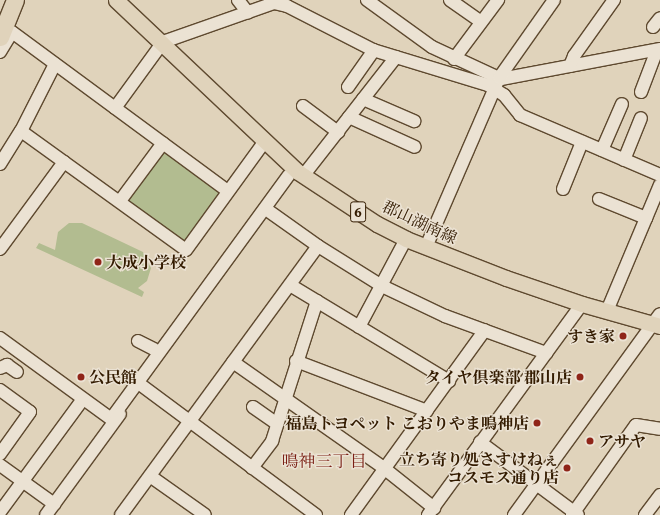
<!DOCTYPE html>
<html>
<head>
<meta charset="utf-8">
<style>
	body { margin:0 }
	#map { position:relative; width:660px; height:515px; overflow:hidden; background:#e0d3bb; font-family:"Gentium Book Plus","Noto Serif JP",serif }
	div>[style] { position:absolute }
	.green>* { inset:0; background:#b2bc90 }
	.roads { filter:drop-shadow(1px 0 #5e492f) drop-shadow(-1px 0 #5e492f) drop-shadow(0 1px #5e492f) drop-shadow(0 -1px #5e492f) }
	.minor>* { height:12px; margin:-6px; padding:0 6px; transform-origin:6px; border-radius:6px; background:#ebe2d3 }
	.major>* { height:15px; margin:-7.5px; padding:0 7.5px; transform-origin:7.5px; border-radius:7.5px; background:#e0d3bb }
	.highway>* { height:17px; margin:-8.5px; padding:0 8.5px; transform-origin:8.5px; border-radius:8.5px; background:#e0d3bb }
	.dots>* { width:11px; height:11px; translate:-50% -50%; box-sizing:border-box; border:2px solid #ebe2d3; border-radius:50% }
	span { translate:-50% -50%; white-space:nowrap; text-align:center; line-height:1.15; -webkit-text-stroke:3px #ebe2d3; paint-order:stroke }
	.shield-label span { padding:1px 3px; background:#ebe2d3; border:1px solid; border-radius:3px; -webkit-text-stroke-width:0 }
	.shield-label { font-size:15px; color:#331b00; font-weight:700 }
	.street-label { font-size:16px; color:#331b00 }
	.poi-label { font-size:16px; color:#331b00; font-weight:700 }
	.left { translate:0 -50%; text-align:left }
	.right { translate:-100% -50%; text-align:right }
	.neighbourhood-label { font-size:17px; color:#7a1f14 }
</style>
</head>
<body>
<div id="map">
	<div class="green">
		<i style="clip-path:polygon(162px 150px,222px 193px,186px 242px,182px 243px,127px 203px,126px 199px)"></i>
		<i style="clip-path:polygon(69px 223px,82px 223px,143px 252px,151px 268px,147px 281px,138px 288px,144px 292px,142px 297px,36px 248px,39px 243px,55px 250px,58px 232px)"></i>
	</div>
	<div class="roads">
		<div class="minor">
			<i style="left:238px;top:0;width:16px;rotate:52deg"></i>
			<i style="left:367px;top:0;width:80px;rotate:35.9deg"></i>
			<i style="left:432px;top:47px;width:76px;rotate:24.9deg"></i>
			<i style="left:501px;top:79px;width:162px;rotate:-10.7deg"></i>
			<i style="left:450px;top:0;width:38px;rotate:35deg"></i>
			<i style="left:653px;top:27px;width:11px;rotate:-52deg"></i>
			<i style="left:0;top:52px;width:23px;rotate:-59deg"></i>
			<i style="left:12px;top:32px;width:268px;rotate:36.4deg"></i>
			<i style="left:454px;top:59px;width:74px;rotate:-53.3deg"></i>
			<i style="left:570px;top:66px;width:11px;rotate:-68deg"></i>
			<i style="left:574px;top:56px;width:69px;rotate:-54.5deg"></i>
			<i style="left:348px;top:87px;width:45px;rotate:-54.9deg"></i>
			<i style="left:641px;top:92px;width:45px;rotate:-69.1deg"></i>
			<i style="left:363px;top:99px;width:56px;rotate:23.3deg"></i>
			<i style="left:303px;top:106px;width:44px;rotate:36.6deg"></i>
			<i style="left:115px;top:108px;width:82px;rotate:-54deg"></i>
			<i style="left:163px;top:42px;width:118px;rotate:-19.4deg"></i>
			<i style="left:274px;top:3px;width:13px;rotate:13deg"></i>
			<i style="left:287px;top:6px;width:97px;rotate:27.1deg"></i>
			<i style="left:373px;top:50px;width:120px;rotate:16.9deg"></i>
			<i style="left:488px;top:85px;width:19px;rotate:32deg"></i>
			<i style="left:504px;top:95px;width:26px;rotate:51deg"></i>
			<i style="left:520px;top:115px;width:152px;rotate:23.2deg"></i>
			<i style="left:349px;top:117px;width:72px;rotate:24.4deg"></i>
			<i style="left:21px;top:131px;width:203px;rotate:35.8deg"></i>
			<i style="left:186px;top:250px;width:135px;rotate:-54.1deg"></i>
			<i style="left:602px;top:150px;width:50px;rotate:-66.5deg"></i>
			<i style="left:624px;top:160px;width:45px;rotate:-68deg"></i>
			<i style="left:0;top:164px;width:39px;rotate:-58deg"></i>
			<i style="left:21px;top:131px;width:75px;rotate:-63.1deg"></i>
			<i style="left:303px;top:176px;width:151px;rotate:-52deg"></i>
			<i style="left:563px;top:189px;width:51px;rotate:-68deg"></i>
			<i style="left:599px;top:199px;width:51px;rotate:22deg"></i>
			<i style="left:120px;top:201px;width:72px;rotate:-53.4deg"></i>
			<i style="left:270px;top:212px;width:59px;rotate:35.3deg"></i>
			<i style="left:318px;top:246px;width:75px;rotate:32deg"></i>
			<i style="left:382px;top:286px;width:70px;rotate:25.5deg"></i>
			<i style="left:445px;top:316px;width:108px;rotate:20.1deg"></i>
			<i style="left:426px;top:247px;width:184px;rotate:-66.6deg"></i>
			<i style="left:499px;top:78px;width:95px;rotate:-54.8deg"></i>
			<i style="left:0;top:249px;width:108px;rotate:-53.7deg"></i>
			<i style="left:290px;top:285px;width:186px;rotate:31.1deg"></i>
			<i style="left:607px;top:311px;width:137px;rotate:-67.2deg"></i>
			<i style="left:359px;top:327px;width:100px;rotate:-61.9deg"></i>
			<i style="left:0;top:338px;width:137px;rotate:36.1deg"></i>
			<i style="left:111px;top:419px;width:301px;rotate:-53.9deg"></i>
			<i style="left:138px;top:341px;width:18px;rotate:27deg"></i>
			<i style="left:296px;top:361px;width:140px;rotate:20.9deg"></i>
			<i style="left:233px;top:362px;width:186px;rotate:35.1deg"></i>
			<i style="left:385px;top:469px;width:63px;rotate:38.5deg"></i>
			<i style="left:0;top:368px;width:8px;rotate:-23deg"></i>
			<i style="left:7px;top:365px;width:12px;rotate:35deg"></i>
			<i style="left:141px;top:385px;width:218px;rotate:36.6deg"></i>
			<i style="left:0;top:390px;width:37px;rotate:36deg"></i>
			<i style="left:30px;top:412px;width:52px;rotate:125.5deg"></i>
			<i style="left:253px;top:407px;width:29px;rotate:35deg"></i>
			<i style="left:480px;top:442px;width:122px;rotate:36.7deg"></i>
			<i style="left:0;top:465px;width:67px;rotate:35.8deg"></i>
			<i style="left:252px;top:468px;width:34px;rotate:-53deg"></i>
			<i style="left:272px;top:441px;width:147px;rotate:-72.2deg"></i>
			<i style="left:150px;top:476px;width:67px;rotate:35.3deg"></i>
			<i style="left:0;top:512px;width:140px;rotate:-53.7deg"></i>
			<i style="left:46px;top:515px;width:125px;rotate:-53.8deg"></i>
			<i style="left:121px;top:515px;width:333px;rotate:-53.8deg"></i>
			<i style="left:351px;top:515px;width:228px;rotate:-54.1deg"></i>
			<i style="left:428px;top:515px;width:261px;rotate:-53.9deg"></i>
			<i style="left:514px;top:515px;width:248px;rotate:-54deg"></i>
			<i style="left:572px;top:515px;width:110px;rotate:-54.6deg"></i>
			<i style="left:636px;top:425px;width:24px;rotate:9deg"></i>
			<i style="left:645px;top:515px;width:25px;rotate:-53deg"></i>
		</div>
		<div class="major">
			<i style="left:116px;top:0;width:250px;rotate:43.4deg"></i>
			<i style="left:298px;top:172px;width:95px;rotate:33.4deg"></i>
			<i style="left:377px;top:224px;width:33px;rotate:27deg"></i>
			<i style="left:406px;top:239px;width:107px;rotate:21.3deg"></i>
			<i style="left:506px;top:278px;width:80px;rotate:18.9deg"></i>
			<i style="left:582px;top:304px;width:81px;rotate:15.8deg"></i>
		</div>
		<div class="highway">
			<i style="left:0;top:37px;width:40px;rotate:-68deg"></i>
		</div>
	</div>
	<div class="dots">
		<i style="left:98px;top:262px;background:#8f2418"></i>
		<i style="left:623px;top:336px;background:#8f2418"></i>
		<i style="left:81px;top:377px;background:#8f2418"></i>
		<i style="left:580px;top:377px;background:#8f2418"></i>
		<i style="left:537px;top:423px;background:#8f2418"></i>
		<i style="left:590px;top:441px;background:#8f2418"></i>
		<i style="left:567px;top:468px;background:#8f2418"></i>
	</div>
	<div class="shield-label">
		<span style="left:358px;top:212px">6</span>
	</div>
	<div class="street-label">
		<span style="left:420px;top:222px;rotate:25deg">郡山湖南線</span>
	</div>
	<div class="poi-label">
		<span class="left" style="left:106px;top:262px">大成小学校</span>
		<span class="right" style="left:615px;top:336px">すき家</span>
		<span class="left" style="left:89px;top:377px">公民館</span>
		<span class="right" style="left:572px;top:377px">タイヤ倶楽部 郡山店</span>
		<span class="right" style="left:529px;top:423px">福島トヨペット こおりやま鳴神店</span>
		<span class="left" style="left:598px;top:441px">アサヤ</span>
		<span class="right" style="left:559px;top:468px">立ち寄り処さすけねぇ<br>コスモス通り店</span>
	</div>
	<div class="neighbourhood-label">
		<span style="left:324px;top:461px">鳴神三丁目</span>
	</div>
</div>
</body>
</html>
